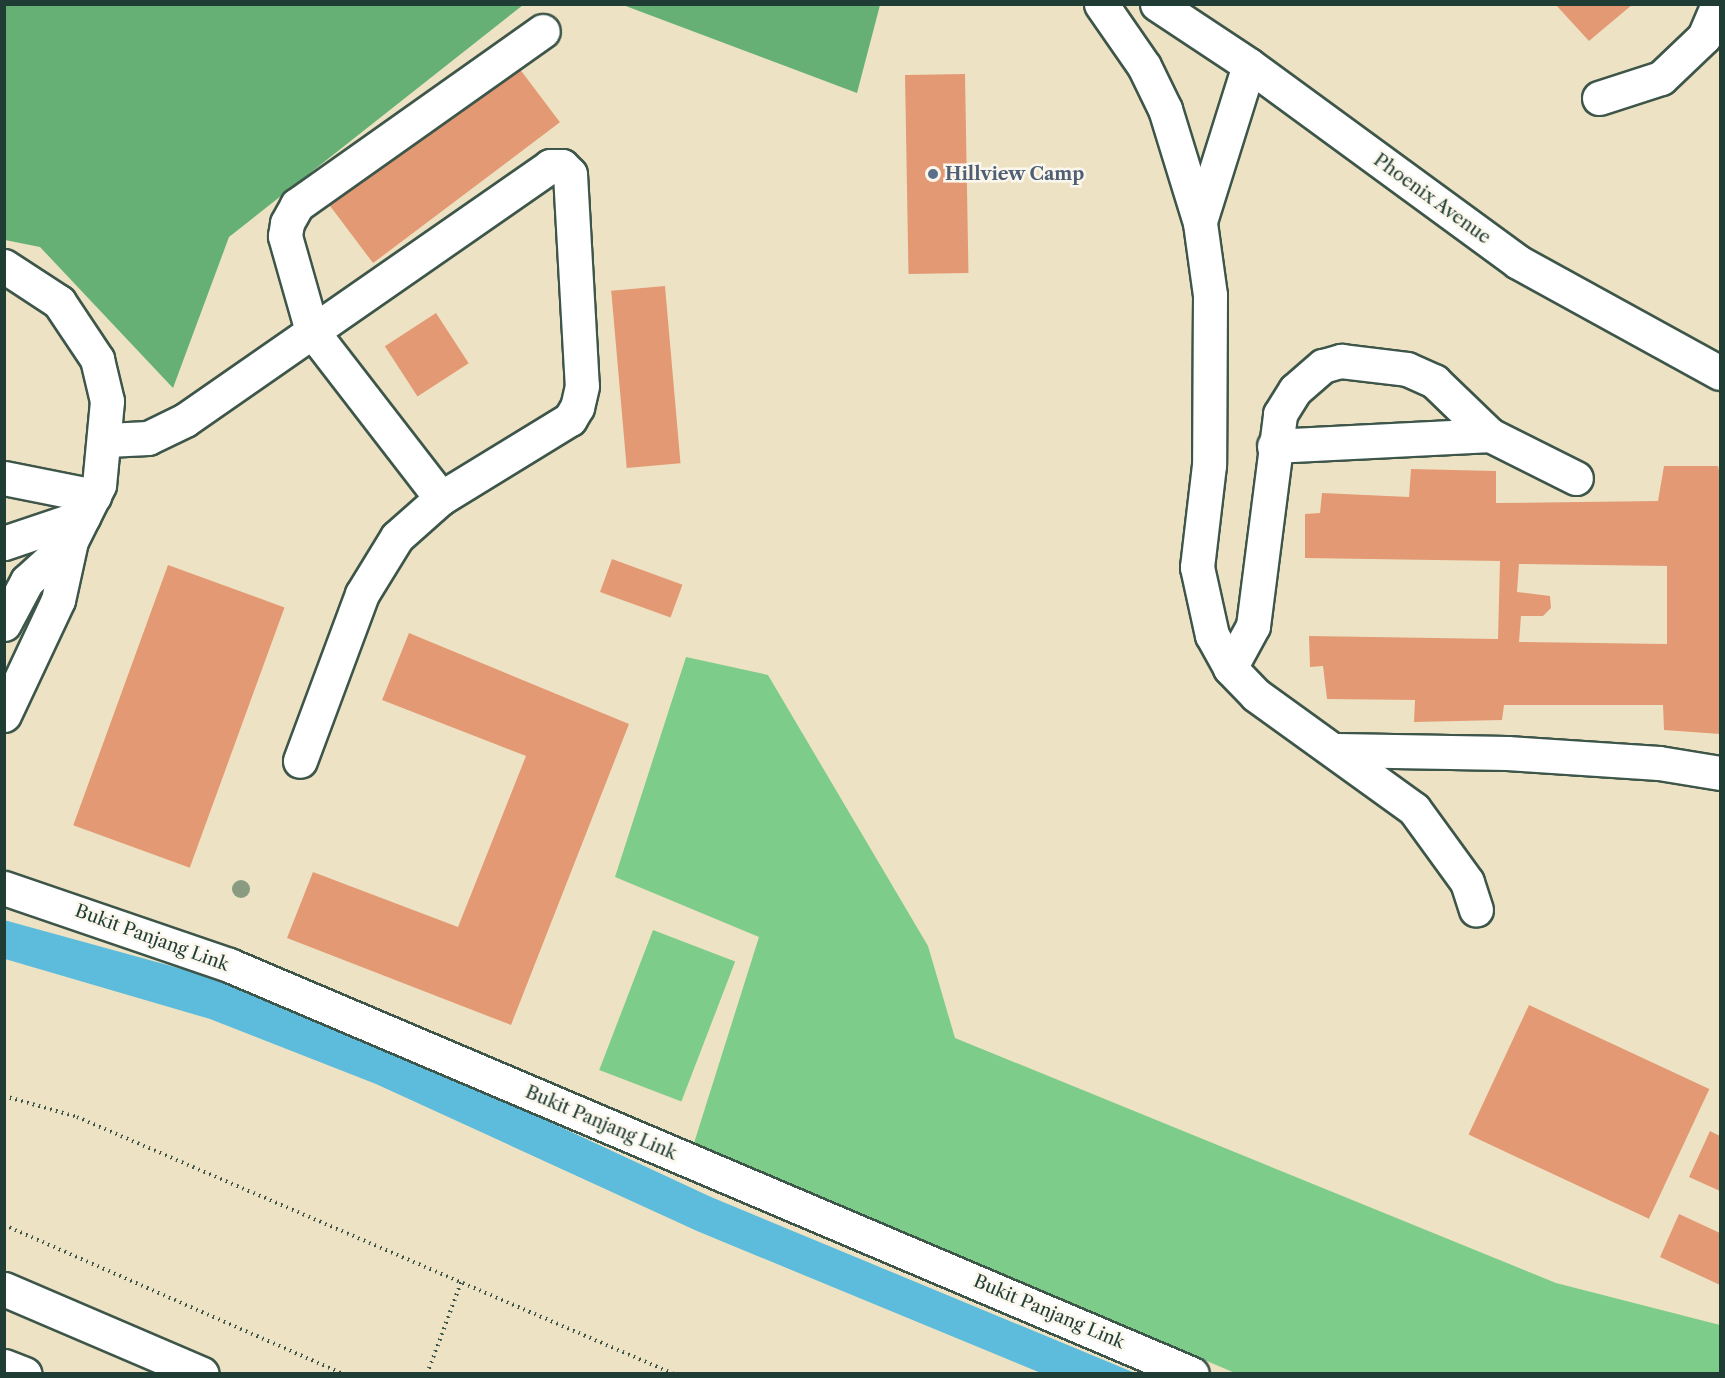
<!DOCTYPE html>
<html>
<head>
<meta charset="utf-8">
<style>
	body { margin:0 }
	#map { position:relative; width:1725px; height:1378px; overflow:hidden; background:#ede3c4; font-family:"Libre Caslon Text",serif }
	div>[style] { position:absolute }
	.green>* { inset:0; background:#7ecc8a; transform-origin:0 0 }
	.forest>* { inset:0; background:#66b076 }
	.water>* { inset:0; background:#5dbcdb }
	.building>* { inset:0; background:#e39a74; transform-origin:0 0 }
	.path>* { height:4px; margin-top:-2px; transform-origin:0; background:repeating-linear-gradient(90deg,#3e564a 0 1.5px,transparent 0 6px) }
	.roads { filter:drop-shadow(2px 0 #3e564a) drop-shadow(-2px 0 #3e564a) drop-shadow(0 2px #3e564a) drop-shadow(0 -2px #3e564a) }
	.minor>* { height:33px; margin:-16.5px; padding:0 16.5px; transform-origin:16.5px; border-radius:16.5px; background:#fff }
	.highway>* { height:33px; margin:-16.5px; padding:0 16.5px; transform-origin:16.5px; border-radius:16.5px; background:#fff }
	.trees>* { width:18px; height:18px; margin:-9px; border-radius:50%; background:#899c81 }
	.dots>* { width:16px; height:16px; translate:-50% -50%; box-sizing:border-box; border:3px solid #fbf7ec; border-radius:50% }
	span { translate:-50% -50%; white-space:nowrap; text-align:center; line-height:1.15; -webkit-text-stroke:5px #fbf7ec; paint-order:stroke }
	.service-label { font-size:18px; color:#4e5e75; font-weight:700 }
	.left { translate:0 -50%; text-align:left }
	.street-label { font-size:18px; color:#1f3d34 }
	.frame { position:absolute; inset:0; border:6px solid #1f3d34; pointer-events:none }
</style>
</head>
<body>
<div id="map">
	<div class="green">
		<i style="clip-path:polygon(686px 657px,768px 675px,928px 946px,955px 1038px,1556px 1283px,1720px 1325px,1720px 1373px,1235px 1373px,694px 1143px,759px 937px,615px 877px)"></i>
		<i style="left:653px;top:930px;width:88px;height:150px;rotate:21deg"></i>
	</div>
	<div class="forest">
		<i style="clip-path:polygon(4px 5px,5px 4px,523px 5px,229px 237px,173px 388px,40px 247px,5px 240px)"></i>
		<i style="clip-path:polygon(623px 5px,880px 5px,857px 93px)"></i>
	</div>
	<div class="water">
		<i style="clip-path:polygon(4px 920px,222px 980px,391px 1048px,711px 1197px,1135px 1373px,1041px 1373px,697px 1231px,376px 1084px,210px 1019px,5px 959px)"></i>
	</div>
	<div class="building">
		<i style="clip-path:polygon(1555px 4px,1633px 4px,1589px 41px)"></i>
		<i style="left:510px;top:56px;width:83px;height:234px;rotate:53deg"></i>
		<i style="left:965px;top:74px;width:199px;height:60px;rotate:89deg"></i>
		<i style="left:665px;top:286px;width:178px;height:54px;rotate:85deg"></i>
		<i style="left:436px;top:313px;width:60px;height:61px;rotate:57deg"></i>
		<i style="clip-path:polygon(evenodd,1664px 466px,1718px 466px,1720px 475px,1720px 734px,1664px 730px,1663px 705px,1504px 705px,1502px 720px,1414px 722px,1415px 700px,1327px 699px,1323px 666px,1310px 667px,1309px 636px,1498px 639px,1500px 561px,1305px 558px,1305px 514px,1320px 513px,1322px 493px,1409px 497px,1411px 469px,1496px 471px,1496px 503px,1658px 501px,1664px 466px,1519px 564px,1667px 566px,1667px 644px,1519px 642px,1521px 616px,1543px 616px,1551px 608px,1550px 596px,1517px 592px,1519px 564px)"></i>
		<i style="left:612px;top:559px;width:75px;height:35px;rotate:20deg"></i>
		<i style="left:168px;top:565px;width:124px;height:277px;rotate:20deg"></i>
		<i style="clip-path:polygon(409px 633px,629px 724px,511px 1025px,287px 938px,313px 872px,458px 927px,526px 756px,382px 700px)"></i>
		<i style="left:1529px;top:1005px;width:199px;height:143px;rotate:25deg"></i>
		<i style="clip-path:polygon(1710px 1131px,1720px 1136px,1720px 1191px,1689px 1177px)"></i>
		<i style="clip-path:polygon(1679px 1214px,1720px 1233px,1720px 1285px,1660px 1257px)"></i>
	</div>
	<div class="path">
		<i style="left:4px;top:1096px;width:76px;rotate:16deg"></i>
		<i style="left:77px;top:1117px;width:650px;rotate:23.29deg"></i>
		<i style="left:4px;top:1225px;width:370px;rotate:23.7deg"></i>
		<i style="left:427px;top:1374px;width:100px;rotate:-69.6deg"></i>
	</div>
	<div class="roads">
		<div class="minor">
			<i style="left:1101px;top:4px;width:75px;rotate:55.3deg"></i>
			<i style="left:1144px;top:66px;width:48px;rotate:64deg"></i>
			<i style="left:1165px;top:109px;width:119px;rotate:72.9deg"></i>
			<i style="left:1200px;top:223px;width:73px;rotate:82.1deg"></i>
			<i style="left:1210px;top:295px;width:170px;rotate:90.3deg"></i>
			<i style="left:1209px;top:465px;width:103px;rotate:96.7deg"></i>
			<i style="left:1197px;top:567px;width:70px;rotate:77.6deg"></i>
			<i style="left:1212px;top:635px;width:38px;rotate:61deg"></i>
			<i style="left:1230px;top:668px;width:37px;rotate:46deg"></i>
			<i style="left:1256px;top:695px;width:195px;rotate:35.8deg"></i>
			<i style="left:1414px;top:809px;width:90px;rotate:54deg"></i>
			<i style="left:1467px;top:882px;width:29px;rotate:72deg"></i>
			<i style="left:1157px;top:4px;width:110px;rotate:33.5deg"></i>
			<i style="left:1249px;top:65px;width:333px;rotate:36.2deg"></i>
			<i style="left:1518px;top:262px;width:230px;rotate:28.8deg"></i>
			<i style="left:1599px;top:98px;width:65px;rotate:-17.9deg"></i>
			<i style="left:1661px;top:78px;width:59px;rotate:-43.6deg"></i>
			<i style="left:1704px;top:37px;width:36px;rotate:-67deg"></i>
			<i style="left:1201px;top:218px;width:160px;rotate:-72.6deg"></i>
			<i style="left:4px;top:266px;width:66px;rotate:33.2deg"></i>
			<i style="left:59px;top:302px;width:69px;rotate:56.3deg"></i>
			<i style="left:97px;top:359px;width:43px;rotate:76.6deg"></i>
			<i style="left:107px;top:401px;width:84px;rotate:95.4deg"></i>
			<i style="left:99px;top:485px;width:63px;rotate:116.6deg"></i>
			<i style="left:71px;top:541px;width:60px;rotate:102.4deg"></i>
			<i style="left:58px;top:600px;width:127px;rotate:115.2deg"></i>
			<i style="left:107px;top:440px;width:41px;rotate:-2.8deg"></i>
			<i style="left:148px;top:438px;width:41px;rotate:-25.9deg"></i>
			<i style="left:185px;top:420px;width:445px;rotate:-34.8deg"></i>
			<i style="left:550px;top:166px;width:12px"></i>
			<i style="left:562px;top:166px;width:11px;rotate:45deg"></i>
			<i style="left:570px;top:174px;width:212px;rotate:86.8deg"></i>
			<i style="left:582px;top:386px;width:22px;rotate:103deg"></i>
			<i style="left:577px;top:407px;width:14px;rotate:120deg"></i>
			<i style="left:570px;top:419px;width:151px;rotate:148.5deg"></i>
			<i style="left:441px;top:498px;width:59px;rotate:138.4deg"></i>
			<i style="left:397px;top:537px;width:67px;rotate:121.6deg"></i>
			<i style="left:362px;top:594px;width:178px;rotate:110.4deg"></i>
			<i style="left:1274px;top:446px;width:216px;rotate:-2.9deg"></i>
			<i style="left:4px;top:478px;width:92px;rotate:11.3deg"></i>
			<i style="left:441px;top:498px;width:211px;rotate:-127.7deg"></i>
			<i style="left:312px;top:331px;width:99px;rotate:-105.9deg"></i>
			<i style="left:285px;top:236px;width:13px;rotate:-81deg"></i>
			<i style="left:287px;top:223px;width:21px;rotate:-61deg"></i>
			<i style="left:297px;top:205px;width:301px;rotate:-35.3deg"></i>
			<i style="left:4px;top:543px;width:84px;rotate:-18.6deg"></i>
			<i style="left:4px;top:624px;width:49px;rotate:-61.9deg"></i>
			<i style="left:27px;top:581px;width:59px;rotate:-42.3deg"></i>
			<i style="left:1230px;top:668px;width:48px;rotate:-61.3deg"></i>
			<i style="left:1253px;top:626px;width:214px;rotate:-82.7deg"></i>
			<i style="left:1280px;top:414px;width:28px;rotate:-58deg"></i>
			<i style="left:1295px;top:390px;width:37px;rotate:-41deg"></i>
			<i style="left:1323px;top:366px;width:19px;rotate:-16deg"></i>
			<i style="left:1341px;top:361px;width:66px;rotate:6.9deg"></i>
			<i style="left:1407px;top:369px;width:30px;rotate:24deg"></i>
			<i style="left:1434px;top:381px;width:78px;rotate:44deg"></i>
			<i style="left:1490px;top:435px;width:96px;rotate:26.6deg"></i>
			<i style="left:1337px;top:750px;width:170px;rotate:1deg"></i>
			<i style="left:1507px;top:753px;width:152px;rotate:3.8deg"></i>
			<i style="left:1659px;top:763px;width:62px;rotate:9.3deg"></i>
			<i style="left:4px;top:888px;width:238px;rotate:18.9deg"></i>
			<i style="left:229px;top:965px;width:1046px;rotate:23.01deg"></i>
		</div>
		<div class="highway">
			<i style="left:4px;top:1289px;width:215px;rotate:23.2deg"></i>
			<i style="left:4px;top:1366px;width:22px;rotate:21deg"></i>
		</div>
	</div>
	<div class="trees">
		<i style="left:241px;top:889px"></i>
	</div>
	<div class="dots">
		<i style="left:933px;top:174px;background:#5c6f8a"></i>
	</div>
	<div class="service-label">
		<span class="left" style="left:945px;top:174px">Hillview Camp</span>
	</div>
	<div class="street-label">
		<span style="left:1432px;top:199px;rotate:36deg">Phoenix Avenue</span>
		<span style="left:152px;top:938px;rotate:20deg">Bukit Panjang Link</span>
		<span style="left:601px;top:1123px;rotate:23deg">Bukit Panjang Link</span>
		<span style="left:1049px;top:1312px;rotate:23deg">Bukit Panjang Link</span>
	</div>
	<div class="frame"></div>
</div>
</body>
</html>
